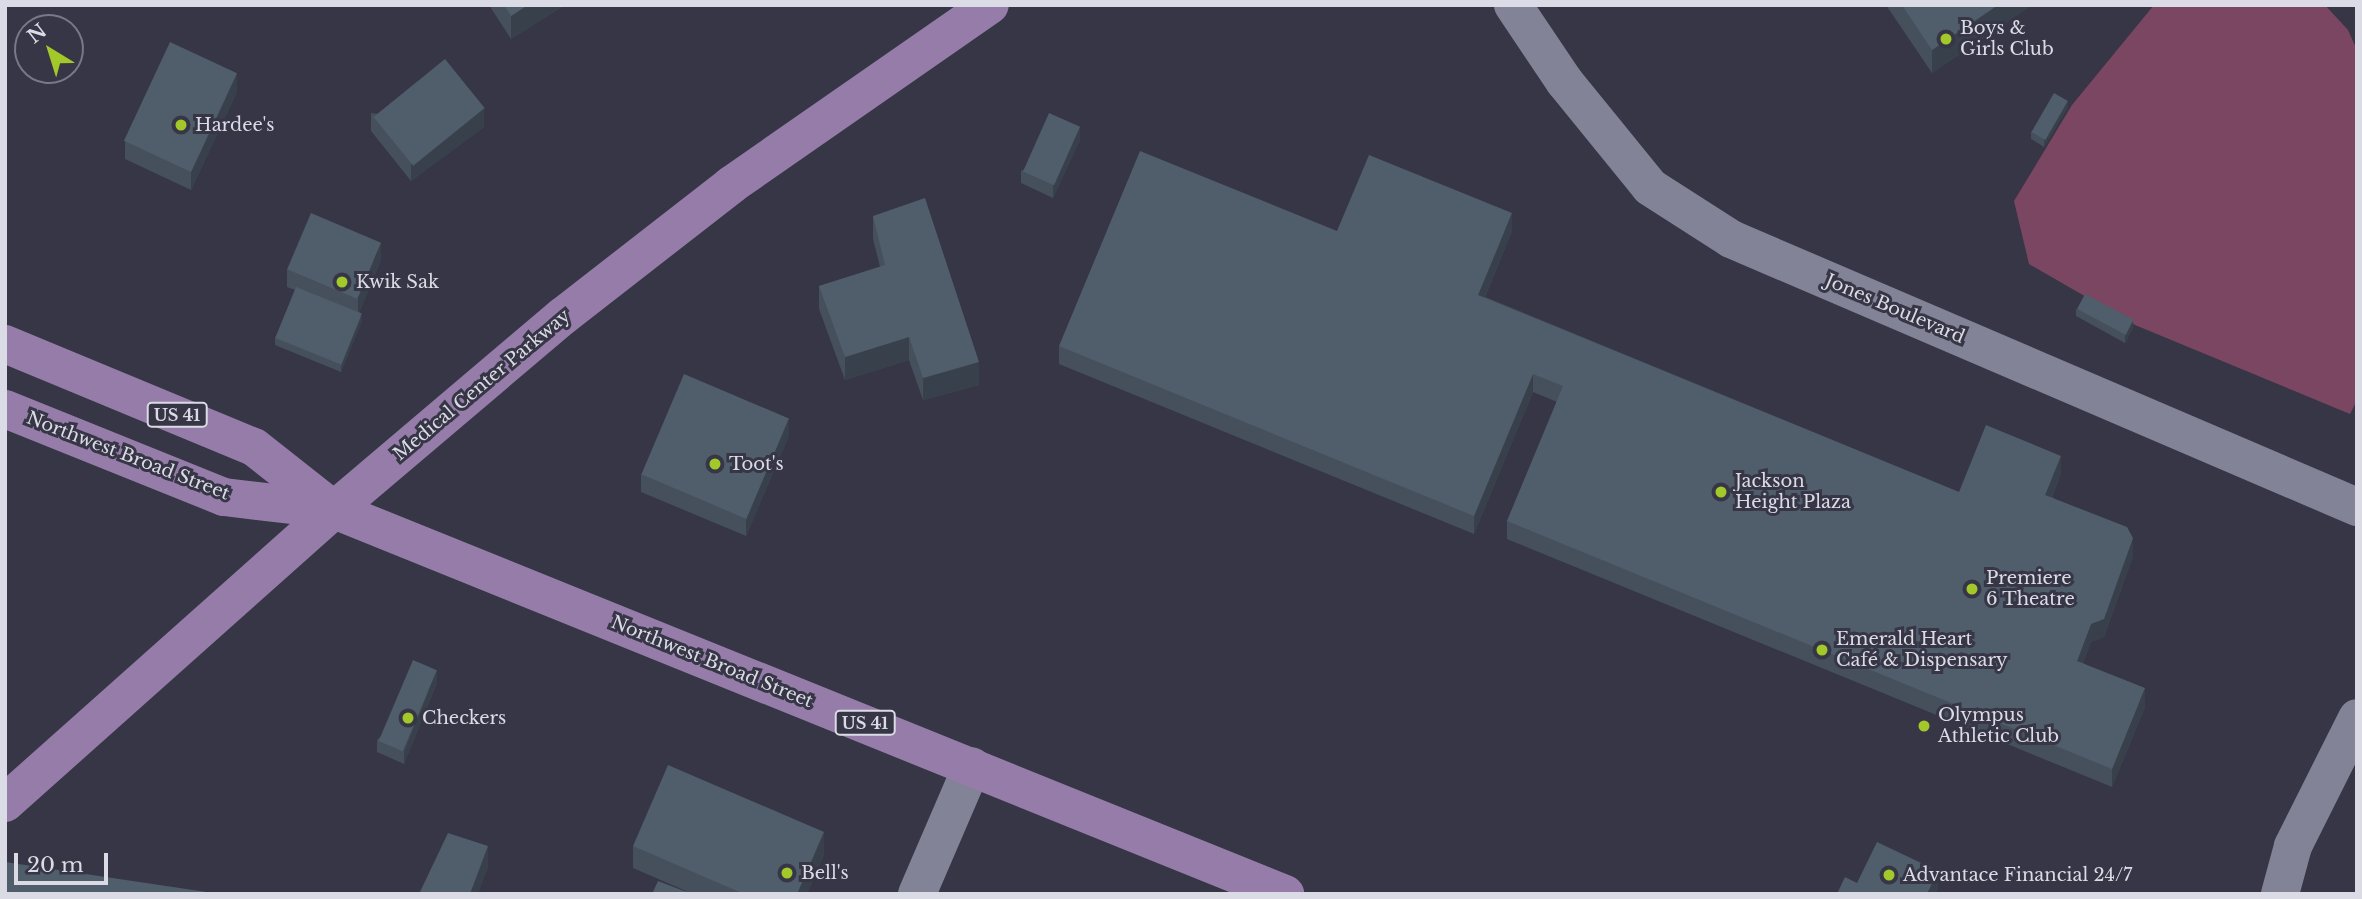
<!DOCTYPE html>
<html>
<head>
<meta charset="utf-8">
<style>
	body { margin:0 }
	#map { position:relative; width:2362px; height:899px; overflow:hidden; background:#363646; font-family:"Libre Baskerville",serif }
	div>[style] { position:absolute }
	.green>* { inset:0; background:#7b4661 }
	.minor>* { height:38px; margin:-19px; padding:0 19px; transform-origin:19px; border-radius:19px; background:#828396 }
	.major>* { height:38px; margin:-19px; padding:0 19px; transform-origin:19px; border-radius:19px; background:#967da9 }
	.wall>* { inset:0; background:#45505c }
	.shaded-wall>* { inset:0; background:#38414b }
	.building>* { inset:0; background:#505d6b; transform-origin:0 0 }
	.dots>* { width:19px; height:19px; translate:-50% -50%; box-sizing:border-box; border:4px solid #363646; border-radius:50% }
	span { translate:-50% -50%; white-space:nowrap; text-align:center; line-height:1.15; -webkit-text-stroke:6px #363646; paint-order:stroke }
	.shield-label span { padding:2px 5px; background:#363646; border:2px solid; border-radius:5px; -webkit-text-stroke-width:0 }
	.shield-label { font-size:16px; color:#dadbe5; font-weight:700 }
	.poi-label { font-size:18px; color:#dadbe5 }
	.left { translate:0 -50%; text-align:left }
	.street-label { font-size:18px; color:#dadbe5 }
	.frame { position:absolute; inset:0; border:7px solid #dadbe5; pointer-events:none }
	.north { position:absolute; left:14px; top:14px; width:70px; height:70px; box-sizing:border-box; background:#363646; border:2px solid #787886; border-radius:50%; rotate:322deg; font-size:19px; font-weight:700; line-height:28px; text-align:center; color:#dadbe5 }
	.north::after { content:''; display:block; margin:auto; width:24px; height:32px; background:#a2c929; clip-path:polygon(50% 0,100% 100%,50% 72%,0 100%) }
	.scale { position:absolute; left:14px; top:853px; width:94px; height:32px; box-sizing:border-box; border:4px solid #dadbe5; border-top:0; padding-left:9px; font-size:21px; line-height:24px; white-space:nowrap; color:#dadbe5; -webkit-text-stroke:5px #363646; paint-order:stroke }
</style>
</head>
<body>
<div id="map">
	<div class="green">
		<i style="clip-path:polygon(2154px 5px,2325px 5px,2348px 30px,2357px 50px,2357px 400px,2350px 414px,2135px 325px,2029px 264px,2014px 201px,2072px 105px)"></i>
	</div>
	<div class="minor">
		<i style="left:1513px;top:5px;width:92px;rotate:56.1deg"></i>
		<i style="left:1564px;top:81px;width:136px;rotate:50.9deg"></i>
		<i style="left:1650px;top:187px;width:96px;rotate:32.7deg"></i>
		<i style="left:1731px;top:239px;width:681px;rotate:23.18deg"></i>
		<i style="left:917px;top:894px;width:139px;rotate:-66.7deg"></i>
		<i style="left:2280px;top:894px;width:50px;rotate:-74.8deg"></i>
		<i style="left:2293px;top:846px;width:143px;rotate:-63.4deg"></i>
	</div>
	<div class="major">
		<i style="left:5px;top:344px;width:269px;rotate:22.5deg"></i>
		<i style="left:254px;top:447px;width:102px;rotate:38.2deg"></i>
		<i style="left:5px;top:409px;width:236px;rotate:21.9deg"></i>
		<i style="left:224px;top:497px;width:111px;rotate:6.7deg"></i>
		<i style="left:334px;top:510px;width:1026px;rotate:21.99deg"></i>
		<i style="left:5px;top:803px;width:441px;rotate:-41.7deg"></i>
		<i style="left:334px;top:510px;width:300px;rotate:-40.3deg"></i>
		<i style="left:563px;top:316px;width:213px;rotate:-37.9deg"></i>
		<i style="left:731px;top:185px;width:315px;rotate:-34.8deg"></i>
	</div>
	<div class="wall">
		<i style="clip-path:polygon(489px 5px,565px 5px,511px 39px)"></i>
		<i style="clip-path:polygon(1886px 5px,2032px 5px,1932px 73px)"></i>
		<i style="clip-path:polygon(237px 92px,191px 190px,125px 159px,125px 141px)"></i>
		<i style="clip-path:polygon(2068px 107px,2044px 147px,2031px 139px,2031px 132px)"></i>
		<i style="clip-path:polygon(371px 113px,484px 127px,411px 181px,371px 131px)"></i>
		<i style="clip-path:polygon(1080px 140px,1053px 198px,1021px 183px,1021px 171px)"></i>
		<i style="clip-path:polygon(873px 216px,979px 385px,923px 400px,909px 360px,845px 380px,819px 309px,819px 286px,880px 267px,873px 239px)"></i>
		<i style="clip-path:polygon(1337px 231px,1512px 231px,1485px 297px,1959px 492px,2061px 474px,2052px 497px,2133px 556px,2104px 637px,2091px 642px,2083px 663px,2145px 707px,2112px 787px,1507px 539px,1507px 521px,1557px 402px,1533px 392px,1474px 534px,1059px 364px,1059px 346px)"></i>
		<i style="clip-path:polygon(381px 260px,359px 313px,362px 321px,341px 372px,275px 345px,275px 338px,295px 290px,287px 287px,287px 269px)"></i>
		<i style="clip-path:polygon(2076px 309px,2133px 327px,2125px 343px,2076px 316px)"></i>
		<i style="clip-path:polygon(789px 436px,746px 536px,641px 492px,641px 474px)"></i>
		<i style="clip-path:polygon(437px 683px,404px 764px,377px 752px,377px 740px)"></i>
		<i style="clip-path:polygon(633px 846px,824px 855px,807px 894px,652px 894px,686px 891px,633px 868px)"></i>
	</div>
	<div class="shaded-wall">
		<i style="clip-path:polygon(528px 5px,565px 5px,511px 39px,511px 16px)"></i>
		<i style="clip-path:polygon(1998px 5px,2032px 5px,1932px 73px,1932px 50px)"></i>
		<i style="clip-path:polygon(237px 73px,237px 92px,191px 190px,191px 172px)"></i>
		<i style="clip-path:polygon(2068px 101px,2068px 107px,2044px 147px,2044px 140px)"></i>
		<i style="clip-path:polygon(484px 108px,484px 127px,411px 181px,411px 163px)"></i>
		<i style="clip-path:polygon(1080px 127px,1080px 140px,1053px 198px,1053px 185px)"></i>
		<i style="clip-path:polygon(1512px 213px,1512px 231px,1478px 313px,1478px 295px)"></i>
		<i style="clip-path:polygon(381px 242px,381px 260px,358px 316px,358px 298px)"></i>
		<i style="clip-path:polygon(362px 314px,362px 321px,341px 372px,341px 366px)"></i>
		<i style="clip-path:polygon(2133px 320px,2133px 327px,2125px 343px,2125px 336px)"></i>
		<i style="clip-path:polygon(909px 337px,909px 360px,845px 380px,845px 357px)"></i>
		<i style="clip-path:polygon(979px 362px,979px 385px,923px 400px,923px 378px)"></i>
		<i style="clip-path:polygon(1533px 374px,1533px 392px,1474px 534px,1474px 516px)"></i>
		<i style="clip-path:polygon(789px 418px,789px 436px,746px 536px,746px 518px)"></i>
		<i style="clip-path:polygon(2061px 456px,2061px 474px,2045px 513px,2045px 495px)"></i>
		<i style="clip-path:polygon(2133px 538px,2133px 556px,2104px 637px,2091px 642px,2077px 679px,2077px 661px,2091px 624px)"></i>
		<i style="clip-path:polygon(437px 670px,437px 683px,404px 764px,404px 751px)"></i>
		<i style="clip-path:polygon(2145px 688px,2145px 707px,2112px 787px,2112px 769px)"></i>
		<i style="clip-path:polygon(824px 832px,824px 855px,807px 894px,797px 894px)"></i>
		<i style="clip-path:polygon(488px 846px,488px 868px,478px 894px,470px 894px)"></i>
		<i style="clip-path:polygon(1938px 871px,1938px 889px,1936px 894px,1927px 894px)"></i>
	</div>
	<div class="building">
		<i style="clip-path:polygon(504px 5px,528px 5px,511px 16px)"></i>
		<i style="clip-path:polygon(1902px 5px,1998px 5px,1932px 50px)"></i>
		<i style="left:170px;top:42px;width:74px;height:109px;rotate:25deg"></i>
		<i style="left:445px;top:59px;width:63px;height:92px;rotate:51deg"></i>
		<i style="left:2054px;top:93px;width:16px;height:45px;rotate:30deg"></i>
		<i style="left:1049px;top:113px;width:34px;height:64px;rotate:24deg"></i>
		<i style="clip-path:polygon(1140px 151px,1337px 231px,1369px 155px,1512px 213px,1478px 295px,1959px 492px,1986px 425px,2061px 456px,2045px 495px,2127px 527px,2133px 538px,2104px 619px,2091px 624px,2077px 661px,2145px 688px,2112px 769px,1507px 521px,1563px 386px,1533px 374px,1474px 516px,1059px 346px)"></i>
		<i style="clip-path:polygon(925px 198px,979px 362px,923px 378px,909px 337px,845px 357px,819px 286px,885px 265px,873px 216px)"></i>
		<i style="left:311px;top:213px;width:76px;height:61px;rotate:23deg"></i>
		<i style="left:296px;top:287px;width:71px;height:55px;rotate:22deg"></i>
		<i style="left:2085px;top:294px;width:55px;height:17px;rotate:28deg"></i>
		<i style="left:684px;top:374px;width:114px;height:109px;rotate:23deg"></i>
		<i style="left:413px;top:660px;width:26px;height:88px;rotate:23deg"></i>
		<i style="clip-path:polygon(668px 765px,824px 832px,797px 894px,744px 894px,633px 846px)"></i>
		<i style="clip-path:polygon(448px 833px,488px 846px,470px 894px,419px 894px)"></i>
		<i style="clip-path:polygon(1877px 842px,1938px 871px,1927px 894px,1837px 894px,1845px 877px,1857px 883px)"></i>
		<i style="clip-path:polygon(5px 862px,220px 894px,5px 894px)"></i>
		<i style="clip-path:polygon(658px 881px,692px 894px,652px 894px)"></i>
	</div>
	<div class="dots">
		<i style="left:1946px;top:39px;background:#a2c929"></i>
		<i style="left:181px;top:125px;background:#a2c929"></i>
		<i style="left:342px;top:282px;background:#a2c929"></i>
		<i style="left:715px;top:464px;background:#a2c929"></i>
		<i style="left:1721px;top:492px;background:#a2c929"></i>
		<i style="left:1972px;top:589px;background:#a2c929"></i>
		<i style="left:1822px;top:650px;background:#a2c929"></i>
		<i style="left:408px;top:718px;background:#a2c929"></i>
		<i style="left:1924px;top:726px;background:#a2c929"></i>
		<i style="left:787px;top:873px;background:#a2c929"></i>
		<i style="left:1889px;top:875px;background:#a2c929"></i>
	</div>
	<div class="shield-label">
		<span style="left:177px;top:415px">US 41</span>
		<span style="left:865px;top:723px">US 41</span>
	</div>
	<div class="poi-label">
		<span class="left" style="left:1960px;top:39px">Boys &amp;<br>Girls Club</span>
		<span class="left" style="left:195px;top:125px">Hardee's</span>
		<span class="left" style="left:356px;top:282px">Kwik Sak</span>
		<span class="left" style="left:729px;top:464px">Toot's</span>
		<span class="left" style="left:1735px;top:492px">Jackson<br>Height Plaza</span>
		<span class="left" style="left:1986px;top:589px">Premiere<br>6 Theatre</span>
		<span class="left" style="left:1836px;top:650px">Emerald Heart<br>Café &amp; Dispensary</span>
		<span class="left" style="left:1938px;top:726px">Olympus<br>Athletic Club</span>
		<span class="left" style="left:422px;top:718px">Checkers</span>
		<span class="left" style="left:801px;top:873px">Bell's</span>
		<span class="left" style="left:1903px;top:875px">Advantace Financial 24/7</span>
	</div>
	<div class="street-label">
		<span style="left:1895px;top:309px;rotate:23deg">Jones Boulevard</span>
		<span style="left:482px;top:385px;rotate:-40deg">Medical Center Parkway</span>
		<span style="left:128px;top:456px;rotate:21deg">Northwest Broad Street</span>
		<span style="left:712px;top:662px;rotate:22deg">Northwest Broad Street</span>
	</div>
	<div class="frame"></div>
	<div class="north">N</div>
	<div class="scale">20 m</div>
</div>
</body>
</html>
